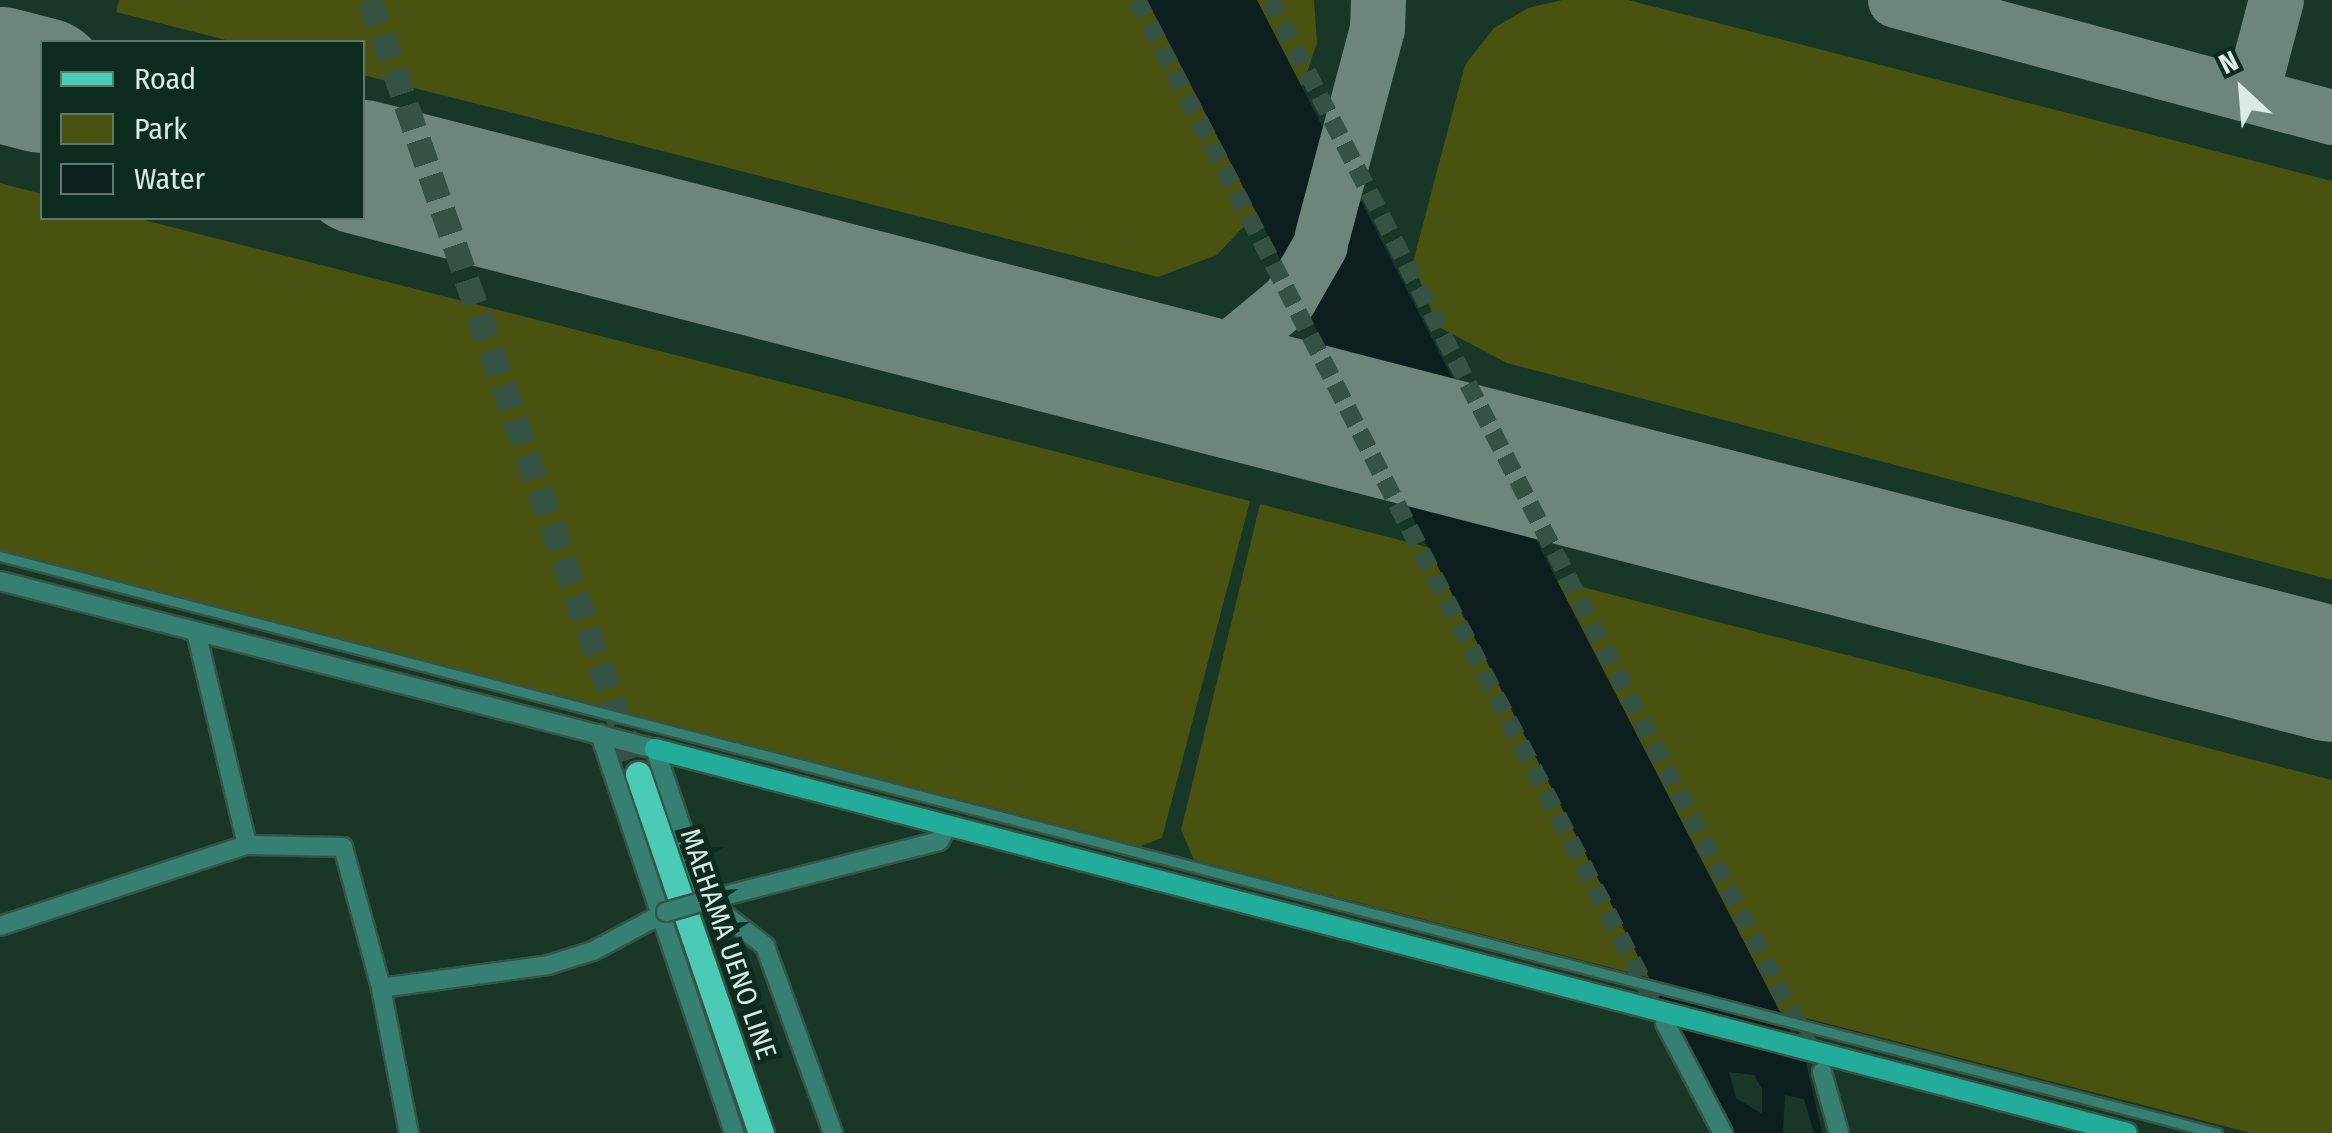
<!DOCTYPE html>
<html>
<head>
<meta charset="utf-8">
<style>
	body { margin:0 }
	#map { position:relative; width:2332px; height:1133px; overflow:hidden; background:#183727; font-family:"Fira Sans Condensed",sans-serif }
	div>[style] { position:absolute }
	.green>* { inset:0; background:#49520e }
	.water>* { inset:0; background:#0d1e1f }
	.taxiway>* { height:55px; margin:-27.5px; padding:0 27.5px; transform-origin:27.5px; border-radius:27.5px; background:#6e867a }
	.runway>* { height:135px; margin:-67.5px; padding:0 67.5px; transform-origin:67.5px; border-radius:67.5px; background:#6e867a }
	.street-tunnel>* { height:18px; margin-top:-9px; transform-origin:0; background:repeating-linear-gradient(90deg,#355243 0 18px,transparent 0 27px) }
	.primary-tunnel>* { height:25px; margin-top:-12.5px; transform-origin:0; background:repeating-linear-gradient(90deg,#355243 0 25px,transparent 0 37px) }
	.roads { filter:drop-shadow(2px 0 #375445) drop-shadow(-2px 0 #375445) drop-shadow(0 2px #375445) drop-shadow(0 -2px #375445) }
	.lane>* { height:9px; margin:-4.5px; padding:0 4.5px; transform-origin:4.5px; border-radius:4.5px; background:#368073 }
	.street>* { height:18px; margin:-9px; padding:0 9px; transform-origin:9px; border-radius:9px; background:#368073 }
	.secondary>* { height:20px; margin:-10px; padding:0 10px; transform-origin:10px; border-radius:10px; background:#21ad9a }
	.primary>* { height:25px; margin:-12.5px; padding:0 12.5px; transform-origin:12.5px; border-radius:12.5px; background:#4bcbb6 }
	.bridges { filter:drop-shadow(2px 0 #375445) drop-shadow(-2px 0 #375445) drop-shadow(0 2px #375445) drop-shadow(0 -2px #375445) }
	.street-bridge>* { height:18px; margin:-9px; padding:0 9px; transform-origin:9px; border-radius:9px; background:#368073 }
	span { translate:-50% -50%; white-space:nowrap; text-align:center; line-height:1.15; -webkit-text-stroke:10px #0e2c1d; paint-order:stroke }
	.street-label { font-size:28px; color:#daebe1 }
	.legend { position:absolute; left:40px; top:40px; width:325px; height:180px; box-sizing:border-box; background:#0e2c1d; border:2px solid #60786b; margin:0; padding:12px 18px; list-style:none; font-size:30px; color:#daebe1 }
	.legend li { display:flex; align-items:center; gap:20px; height:50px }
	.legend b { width:50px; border:2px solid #60786b }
	.north { position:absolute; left:2192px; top:40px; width:100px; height:100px; -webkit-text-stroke:8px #0e2c1d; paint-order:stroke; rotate:334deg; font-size:28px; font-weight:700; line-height:40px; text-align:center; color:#daebe1 }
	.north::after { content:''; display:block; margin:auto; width:35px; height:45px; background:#daebe1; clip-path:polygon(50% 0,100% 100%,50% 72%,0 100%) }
</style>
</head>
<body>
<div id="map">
	<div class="green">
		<i style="clip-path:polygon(119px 0,1314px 0,1317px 43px,1260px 209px,1217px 255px,1158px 277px,363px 75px,362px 42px,234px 42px,116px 12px)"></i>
		<i style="clip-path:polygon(1562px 0,1628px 0,2332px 181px,2332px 580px,1507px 363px,1437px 326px,1413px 262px,1465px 65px,1494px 28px,1528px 8px)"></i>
		<i style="clip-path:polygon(0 183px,42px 194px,42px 218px,136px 218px,1250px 501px,1162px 838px,1140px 846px,0 550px)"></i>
		<i style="clip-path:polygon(1260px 504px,2332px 780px,2332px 1133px,2251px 1133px,1194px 860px,1181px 830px)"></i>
	</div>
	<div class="water">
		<i style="clip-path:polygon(evenodd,1147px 0,1257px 0,1806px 1062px,1822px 1133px,1814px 1133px,1804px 1099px,1785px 1095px,1783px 1133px,1733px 1133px,1723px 1122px,1147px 0,1729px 1072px,1754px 1075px,1762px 1089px,1762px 1114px,1736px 1098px,1729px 1072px)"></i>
	</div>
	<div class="taxiway">
		<i style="left:1895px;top:0;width:452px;rotate:15deg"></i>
		<i style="left:0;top:69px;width:39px;rotate:21deg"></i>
		<i style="left:2251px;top:95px;width:98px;rotate:-75.3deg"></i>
		<i style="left:1322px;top:235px;width:214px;rotate:-75.1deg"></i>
		<i style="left:1377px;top:28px;width:28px;rotate:-88deg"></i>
		<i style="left:1104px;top:358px;width:68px;rotate:5deg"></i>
		<i style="left:1172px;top:364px;width:67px;rotate:-18.2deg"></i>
		<i style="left:1236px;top:343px;width:69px;rotate:-39.7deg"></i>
		<i style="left:1289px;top:299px;width:62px;rotate:-60.1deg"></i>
	</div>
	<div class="runway">
		<i style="left:0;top:74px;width:43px;rotate:14.7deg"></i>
		<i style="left:362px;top:167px;width:2034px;rotate:14.43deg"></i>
	</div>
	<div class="street-tunnel">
		<i style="left:1137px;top:0;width:1145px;rotate:62.72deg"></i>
		<i style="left:1270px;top:0;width:1189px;rotate:62.72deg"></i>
	</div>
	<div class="primary-tunnel">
		<i style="left:370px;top:0;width:819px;rotate:70.9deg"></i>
	</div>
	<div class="roads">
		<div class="lane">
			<i style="left:0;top:556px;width:2291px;rotate:14.59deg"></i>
		</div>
		<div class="street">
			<i style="left:0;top:581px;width:676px;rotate:14.39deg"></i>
			<i style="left:655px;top:749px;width:159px;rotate:71.3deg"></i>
			<i style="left:706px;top:900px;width:75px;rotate:37.9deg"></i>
			<i style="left:765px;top:946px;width:199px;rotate:70deg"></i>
			<i style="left:196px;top:632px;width:219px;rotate:76.5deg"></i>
			<i style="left:600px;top:734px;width:421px;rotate:71.4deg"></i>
			<i style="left:700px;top:902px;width:247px;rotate:-14.3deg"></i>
			<i style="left:939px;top:841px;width:16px;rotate:-60deg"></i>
			<i style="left:0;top:926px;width:260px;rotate:-18.2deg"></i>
			<i style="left:247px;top:845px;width:96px;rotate:1.2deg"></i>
			<i style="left:343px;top:847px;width:146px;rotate:74.9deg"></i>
			<i style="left:381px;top:988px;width:148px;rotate:79.1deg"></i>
			<i style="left:381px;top:988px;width:169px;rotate:-7.8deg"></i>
			<i style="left:548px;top:965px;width:47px;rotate:-17.3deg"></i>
			<i style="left:593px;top:951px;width:83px;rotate:-28.1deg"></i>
			<i style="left:1665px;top:1023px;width:124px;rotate:62.2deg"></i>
			<i style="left:1822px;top:1072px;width:63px;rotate:74.4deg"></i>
		</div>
		<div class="secondary">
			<i style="left:655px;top:749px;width:1521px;rotate:14.62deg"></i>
		</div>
		<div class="primary">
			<i style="left:638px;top:774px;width:379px;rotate:71.1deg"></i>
		</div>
	</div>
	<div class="bridges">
		<div class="street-bridge">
			<i style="left:666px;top:912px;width:35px;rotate:-16deg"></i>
		</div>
	</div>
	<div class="street-label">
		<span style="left:728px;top:944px;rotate:71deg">MAEHAMA UENO LINE</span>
	</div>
	<ul class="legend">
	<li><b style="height:12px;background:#4bcbb6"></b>Road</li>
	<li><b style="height:28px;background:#49520e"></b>Park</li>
	<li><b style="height:28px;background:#0d1e1f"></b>Water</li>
	</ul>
	<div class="north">N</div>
</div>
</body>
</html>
